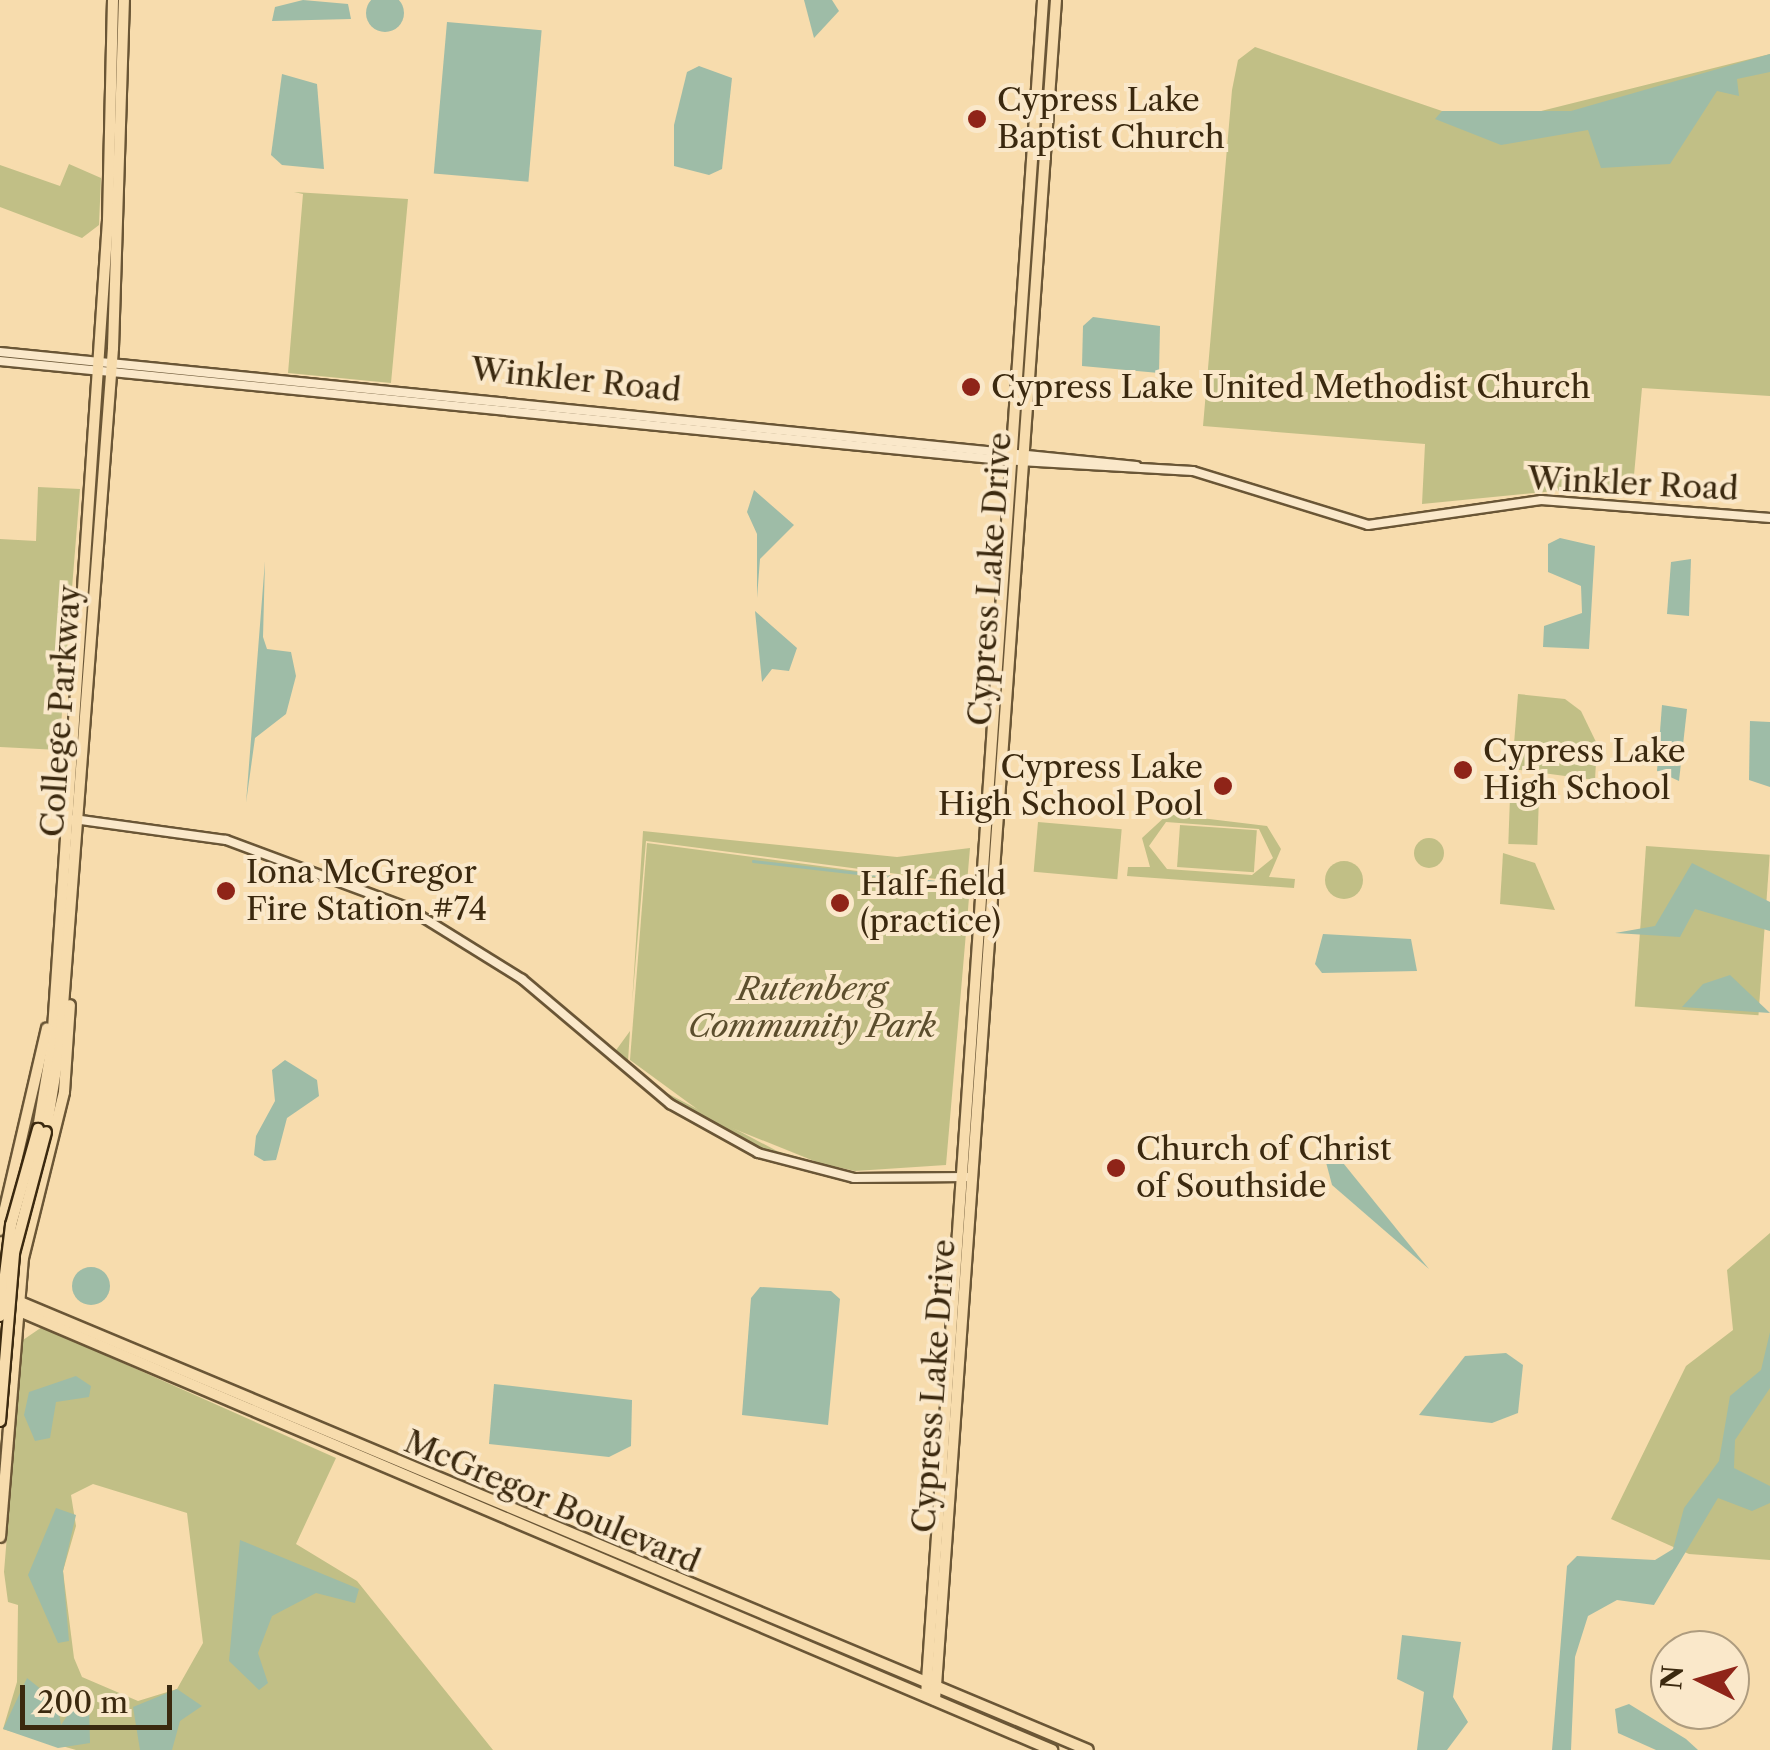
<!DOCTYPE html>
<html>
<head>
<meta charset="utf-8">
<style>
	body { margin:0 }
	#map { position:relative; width:1770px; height:1750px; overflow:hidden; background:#f7dcad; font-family:"Libre Caslon Text",serif }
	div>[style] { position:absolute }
	.green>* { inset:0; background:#c1bf86; transform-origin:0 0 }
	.round { border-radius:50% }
	.water>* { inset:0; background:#9ebca7; transform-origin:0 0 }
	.stream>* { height:2.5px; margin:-1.25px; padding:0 1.25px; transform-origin:1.25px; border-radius:1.25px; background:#9ebca7 }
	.roads { filter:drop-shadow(2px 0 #6a5636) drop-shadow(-2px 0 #6a5636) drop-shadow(0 2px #6a5636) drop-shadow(0 -2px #6a5636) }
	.minor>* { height:8px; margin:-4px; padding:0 4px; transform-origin:4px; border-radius:4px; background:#fae8ca }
	.major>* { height:10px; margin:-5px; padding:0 5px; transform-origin:5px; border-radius:5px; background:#f7dcad }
	.bridges { filter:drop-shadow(2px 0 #3b290f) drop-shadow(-2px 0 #3b290f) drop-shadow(0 2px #3b290f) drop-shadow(0 -2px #3b290f) }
	.major-bridge>* { height:10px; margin:-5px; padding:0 5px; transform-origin:5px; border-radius:5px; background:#f7dcad }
	.dots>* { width:28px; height:28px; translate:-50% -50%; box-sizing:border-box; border:5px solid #fae8ca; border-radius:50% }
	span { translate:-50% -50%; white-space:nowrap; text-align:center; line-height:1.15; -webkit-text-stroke:8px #fae8ca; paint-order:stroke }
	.poi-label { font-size:32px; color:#3b290f }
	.left { translate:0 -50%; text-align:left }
	.right { translate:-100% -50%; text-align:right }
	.street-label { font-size:32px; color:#3b290f }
	.park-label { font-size:32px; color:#5c4e2d; font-style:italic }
	.north { position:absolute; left:1650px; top:1630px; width:100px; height:100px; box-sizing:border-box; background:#fae8ca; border:2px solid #ae9c7f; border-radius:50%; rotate:275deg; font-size:28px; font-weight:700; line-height:40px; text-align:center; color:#3b290f }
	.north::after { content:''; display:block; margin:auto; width:35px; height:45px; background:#8f2418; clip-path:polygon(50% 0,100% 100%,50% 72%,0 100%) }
	.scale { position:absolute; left:20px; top:1685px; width:152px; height:45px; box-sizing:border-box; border:5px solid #3b290f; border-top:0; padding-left:12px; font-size:30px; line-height:35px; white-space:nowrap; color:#3b290f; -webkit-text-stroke:8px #fae8ca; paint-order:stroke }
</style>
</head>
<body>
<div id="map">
	<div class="green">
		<i style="clip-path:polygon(1255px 47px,1442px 111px,1525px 115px,1770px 54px,1770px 396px,1642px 388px,1632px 497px,1555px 491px,1422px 504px,1425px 444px,1203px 426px,1232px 90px,1238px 60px)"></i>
		<i style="clip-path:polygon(69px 164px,101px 178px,99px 225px,82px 238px,0 207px,0 165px,60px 186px)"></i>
		<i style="clip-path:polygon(294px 192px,408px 199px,391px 383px,288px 373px,303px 194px)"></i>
		<i style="clip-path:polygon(38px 487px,80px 489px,59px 750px,0 747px,0 539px,36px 541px)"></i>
		<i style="clip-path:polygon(1518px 694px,1565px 699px,1581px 711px,1597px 744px,1595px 780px,1512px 769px)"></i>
		<i style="left:1510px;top:796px;width:29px;height:48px;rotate:2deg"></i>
		<i style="clip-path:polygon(evenodd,1168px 814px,1267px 826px,1281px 849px,1269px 877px,1295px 879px,1294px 888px,1127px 876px,1128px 867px,1150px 867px,1142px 838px,1168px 814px,1166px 822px,1259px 829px,1273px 858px,1252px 875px,1167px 869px,1149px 846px,1166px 822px)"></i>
		<i style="left:1038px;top:822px;width:84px;height:50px;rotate:5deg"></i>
		<i style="left:1180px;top:825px;width:77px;height:42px;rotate:4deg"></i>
		<i style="clip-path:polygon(643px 831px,897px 857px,970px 848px,967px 883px,646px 841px,632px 1004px)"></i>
		<i class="round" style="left:1414px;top:838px;width:30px;height:30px"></i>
		<i style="clip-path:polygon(647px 843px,970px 886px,946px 1165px,855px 1171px,819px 1163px,712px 1120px,630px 1060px)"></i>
		<i style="left:1646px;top:846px;width:124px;height:161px;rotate:4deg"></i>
		<i style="clip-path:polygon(1503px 853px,1535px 863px,1555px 910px,1500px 904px)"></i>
		<i class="round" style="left:1325px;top:861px;width:38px;height:38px"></i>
		<i style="clip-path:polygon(630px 1031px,628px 1061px,663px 1091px,777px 1151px,855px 1173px,946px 1171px,857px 1175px,773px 1156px,724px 1135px,672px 1102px,614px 1053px)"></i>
		<i style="clip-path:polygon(1770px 1233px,1770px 1560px,1689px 1554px,1611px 1519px,1686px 1366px,1733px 1330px,1727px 1270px)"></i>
		<i style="clip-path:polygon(evenodd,42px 1327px,336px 1458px,296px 1544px,357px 1581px,493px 1750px,76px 1750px,3px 1729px,17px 1682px,18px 1605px,8px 1602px,4px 1572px,23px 1340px,42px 1327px,93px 1484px,187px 1513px,203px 1643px,177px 1689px,138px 1701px,82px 1677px,74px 1658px,63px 1571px,76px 1526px,71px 1495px,93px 1484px)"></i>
	</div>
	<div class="water">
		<i class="round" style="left:366px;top:-6px;width:38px;height:38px"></i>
		<i style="clip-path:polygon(303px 0,348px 4px,351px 19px,272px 21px,275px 7px)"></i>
		<i style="clip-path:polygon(804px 0,832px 0,839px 11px,814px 38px)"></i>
		<i style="left:447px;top:22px;width:95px;height:152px;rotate:5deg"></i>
		<i style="clip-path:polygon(1770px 54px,1770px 72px,1737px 79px,1739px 96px,1717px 91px,1670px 164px,1601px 168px,1588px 130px,1501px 145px,1435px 119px,1442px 111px,1571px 111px)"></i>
		<i style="clip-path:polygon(699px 66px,732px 78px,722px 169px,709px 175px,674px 166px,674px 125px,687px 72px)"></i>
		<i style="clip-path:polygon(282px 74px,317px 84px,324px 169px,282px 165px,271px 155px)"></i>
		<i style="clip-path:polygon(1093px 317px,1160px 326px,1159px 373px,1082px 366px,1083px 326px)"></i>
		<i style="clip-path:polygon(754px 490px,794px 525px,760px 559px,757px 598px,757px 534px,747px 512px)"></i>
		<i style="clip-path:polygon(1560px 538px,1595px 546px,1589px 649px,1543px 647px,1544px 626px,1582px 613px,1581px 586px,1548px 572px,1548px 544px)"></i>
		<i style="clip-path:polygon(1691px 559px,1689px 616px,1667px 614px,1671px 562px)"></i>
		<i style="clip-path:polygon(265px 561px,263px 637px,267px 649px,291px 652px,296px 676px,286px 714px,255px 738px,246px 803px)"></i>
		<i style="clip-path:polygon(755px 611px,797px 648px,789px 671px,772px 669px,762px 682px)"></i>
		<i style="clip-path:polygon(1662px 705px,1687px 709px,1679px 781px,1657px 771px)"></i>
		<i style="clip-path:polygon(1750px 721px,1770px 722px,1770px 787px,1749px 780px)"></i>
		<i style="clip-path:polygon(1692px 863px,1770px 902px,1770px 931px,1695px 909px,1680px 937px,1615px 933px,1655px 926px)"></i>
		<i style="clip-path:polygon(1323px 934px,1411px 939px,1417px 971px,1322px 973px,1315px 964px)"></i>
		<i style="clip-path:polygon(1730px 975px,1770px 1013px,1682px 1007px,1703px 984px)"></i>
		<i style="clip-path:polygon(285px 1060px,317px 1080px,319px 1096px,287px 1118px,276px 1160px,264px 1161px,254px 1155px,256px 1136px,275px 1101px,272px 1070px)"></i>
		<i style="clip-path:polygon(1318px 1132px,1429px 1269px,1332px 1185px)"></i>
		<i class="round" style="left:72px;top:1267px;width:38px;height:38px"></i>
		<i style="clip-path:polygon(760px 1287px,831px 1291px,840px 1299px,828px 1425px,742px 1415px,751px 1298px)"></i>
		<i style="clip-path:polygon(1770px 1332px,1770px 1388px,1735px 1440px,1734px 1468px,1770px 1486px,1770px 1503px,1752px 1511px,1718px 1498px,1654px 1605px,1617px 1600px,1588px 1616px,1575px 1657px,1571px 1750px,1552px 1750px,1567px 1566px,1577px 1556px,1655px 1560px,1673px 1549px,1684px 1508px,1719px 1461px,1730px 1396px,1761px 1370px)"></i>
		<i style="clip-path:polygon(1506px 1353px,1523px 1365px,1518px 1413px,1492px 1423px,1419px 1415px,1465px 1356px)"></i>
		<i style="clip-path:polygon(76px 1376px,91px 1386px,89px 1397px,56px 1402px,50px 1438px,35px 1441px,24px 1415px,29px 1392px)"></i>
		<i style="clip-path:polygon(494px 1384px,632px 1400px,631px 1446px,609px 1457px,489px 1444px)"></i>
		<i style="clip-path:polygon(56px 1508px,76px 1515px,63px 1571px,69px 1641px,58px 1643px,28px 1575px)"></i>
		<i style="clip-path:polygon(240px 1540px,359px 1589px,355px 1603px,316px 1593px,272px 1616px,258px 1653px,268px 1683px,259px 1690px,229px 1661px)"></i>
		<i style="clip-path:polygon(1402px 1635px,1461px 1642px,1453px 1697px,1468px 1722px,1447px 1750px,1417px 1750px,1424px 1692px,1397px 1679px)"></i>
		<i style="clip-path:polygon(27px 1678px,57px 1702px,61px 1725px,74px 1705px,89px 1703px,90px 1743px,58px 1748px,3px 1729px)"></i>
		<i style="clip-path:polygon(177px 1689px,202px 1706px,180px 1721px,172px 1750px,140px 1750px,133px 1707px)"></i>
		<i style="clip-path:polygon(1629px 1704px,1686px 1739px,1698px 1750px,1656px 1750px,1618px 1733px,1615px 1709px)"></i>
	</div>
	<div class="stream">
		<i style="left:753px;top:861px;width:213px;rotate:6.5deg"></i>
	</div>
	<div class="roads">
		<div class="minor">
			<i style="left:0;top:352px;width:1142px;rotate:5.73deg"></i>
			<i style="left:0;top:361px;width:1007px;rotate:5.64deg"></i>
			<i style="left:1002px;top:460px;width:191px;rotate:3.3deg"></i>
			<i style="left:1193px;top:471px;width:183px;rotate:17.1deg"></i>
			<i style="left:1368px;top:525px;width:175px;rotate:-8.2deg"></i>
			<i style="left:1541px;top:500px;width:230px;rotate:4.5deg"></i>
			<i style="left:74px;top:819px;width:153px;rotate:7.9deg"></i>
			<i style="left:226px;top:840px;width:192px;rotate:20.4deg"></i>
			<i style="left:406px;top:907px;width:137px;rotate:31.8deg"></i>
			<i style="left:522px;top:979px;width:194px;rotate:40.2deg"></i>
			<i style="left:670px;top:1104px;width:101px;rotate:29.1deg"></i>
			<i style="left:758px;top:1153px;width:99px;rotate:14.6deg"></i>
			<i style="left:854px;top:1178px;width:113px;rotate:-0.5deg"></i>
		</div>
		<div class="major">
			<i style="left:38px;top:1129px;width:86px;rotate:-80.6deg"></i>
			<i style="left:52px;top:1044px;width:826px;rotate:-86.11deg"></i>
			<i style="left:108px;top:220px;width:220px;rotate:-88.7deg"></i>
			<i style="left:46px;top:1132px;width:88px;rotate:-80.9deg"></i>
			<i style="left:60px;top:1045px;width:699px;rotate:-85.65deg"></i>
			<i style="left:113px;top:348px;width:348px;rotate:-88.2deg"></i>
			<i style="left:0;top:1230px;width:207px;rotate:-76.9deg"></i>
			<i style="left:6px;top:1296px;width:1173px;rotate:22.76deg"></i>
			<i style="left:5px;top:1305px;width:1138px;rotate:23.03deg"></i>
			<i style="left:0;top:1537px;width:280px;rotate:-85.3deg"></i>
			<i style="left:23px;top:1258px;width:171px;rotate:-76.1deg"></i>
			<i style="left:64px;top:1092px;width:87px;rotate:-86.1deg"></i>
			<i style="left:926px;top:1695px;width:1699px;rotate:-86.05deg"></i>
			<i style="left:935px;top:1700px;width:1704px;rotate:-85.93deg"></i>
		</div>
	</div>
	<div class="bridges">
		<div class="major-bridge">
			<i style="left:0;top:1316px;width:92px;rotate:-83.1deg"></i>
			<i style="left:11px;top:1225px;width:100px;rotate:-74.3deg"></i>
			<i style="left:0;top:1421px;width:169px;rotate:-85.2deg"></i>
			<i style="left:14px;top:1253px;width:125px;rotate:-75.2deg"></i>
		</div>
	</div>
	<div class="dots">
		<i style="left:977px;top:119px;background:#8f2418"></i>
		<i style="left:971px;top:387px;background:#8f2418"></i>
		<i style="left:1463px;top:770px;background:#8f2418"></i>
		<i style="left:1223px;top:786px;background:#8f2418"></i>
		<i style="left:226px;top:891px;background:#8f2418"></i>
		<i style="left:840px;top:903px;background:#8f2418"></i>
		<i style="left:1116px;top:1168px;background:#8f2418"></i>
	</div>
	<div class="poi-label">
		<span class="left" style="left:997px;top:119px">Cypress Lake<br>Baptist Church</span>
		<span class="left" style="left:991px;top:387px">Cypress Lake United Methodist Church</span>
		<span class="left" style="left:1483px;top:770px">Cypress Lake<br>High School</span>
		<span class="right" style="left:1203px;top:786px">Cypress Lake<br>High School Pool</span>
		<span class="left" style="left:246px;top:891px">Iona McGregor<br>Fire Station #74</span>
		<span class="left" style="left:860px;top:903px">Half-field<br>(practice)</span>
		<span class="left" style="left:1136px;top:1168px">Church of Christ<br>of Southside</span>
	</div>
	<div class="street-label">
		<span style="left:576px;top:380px;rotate:6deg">Winkler Road</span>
		<span style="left:1633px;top:484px;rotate:3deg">Winkler Road</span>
		<span style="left:990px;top:579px;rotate:-86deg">Cypress Lake Drive</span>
		<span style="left:61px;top:711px;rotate:-86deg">College Parkway</span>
		<span style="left:934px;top:1386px;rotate:-86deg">Cypress Lake Drive</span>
		<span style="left:552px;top:1502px;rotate:23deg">McGregor Boulevard</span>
	</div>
	<div class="park-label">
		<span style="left:812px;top:1008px">Rutenberg<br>Community Park</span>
	</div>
	<div class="north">N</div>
	<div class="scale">200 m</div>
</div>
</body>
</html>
